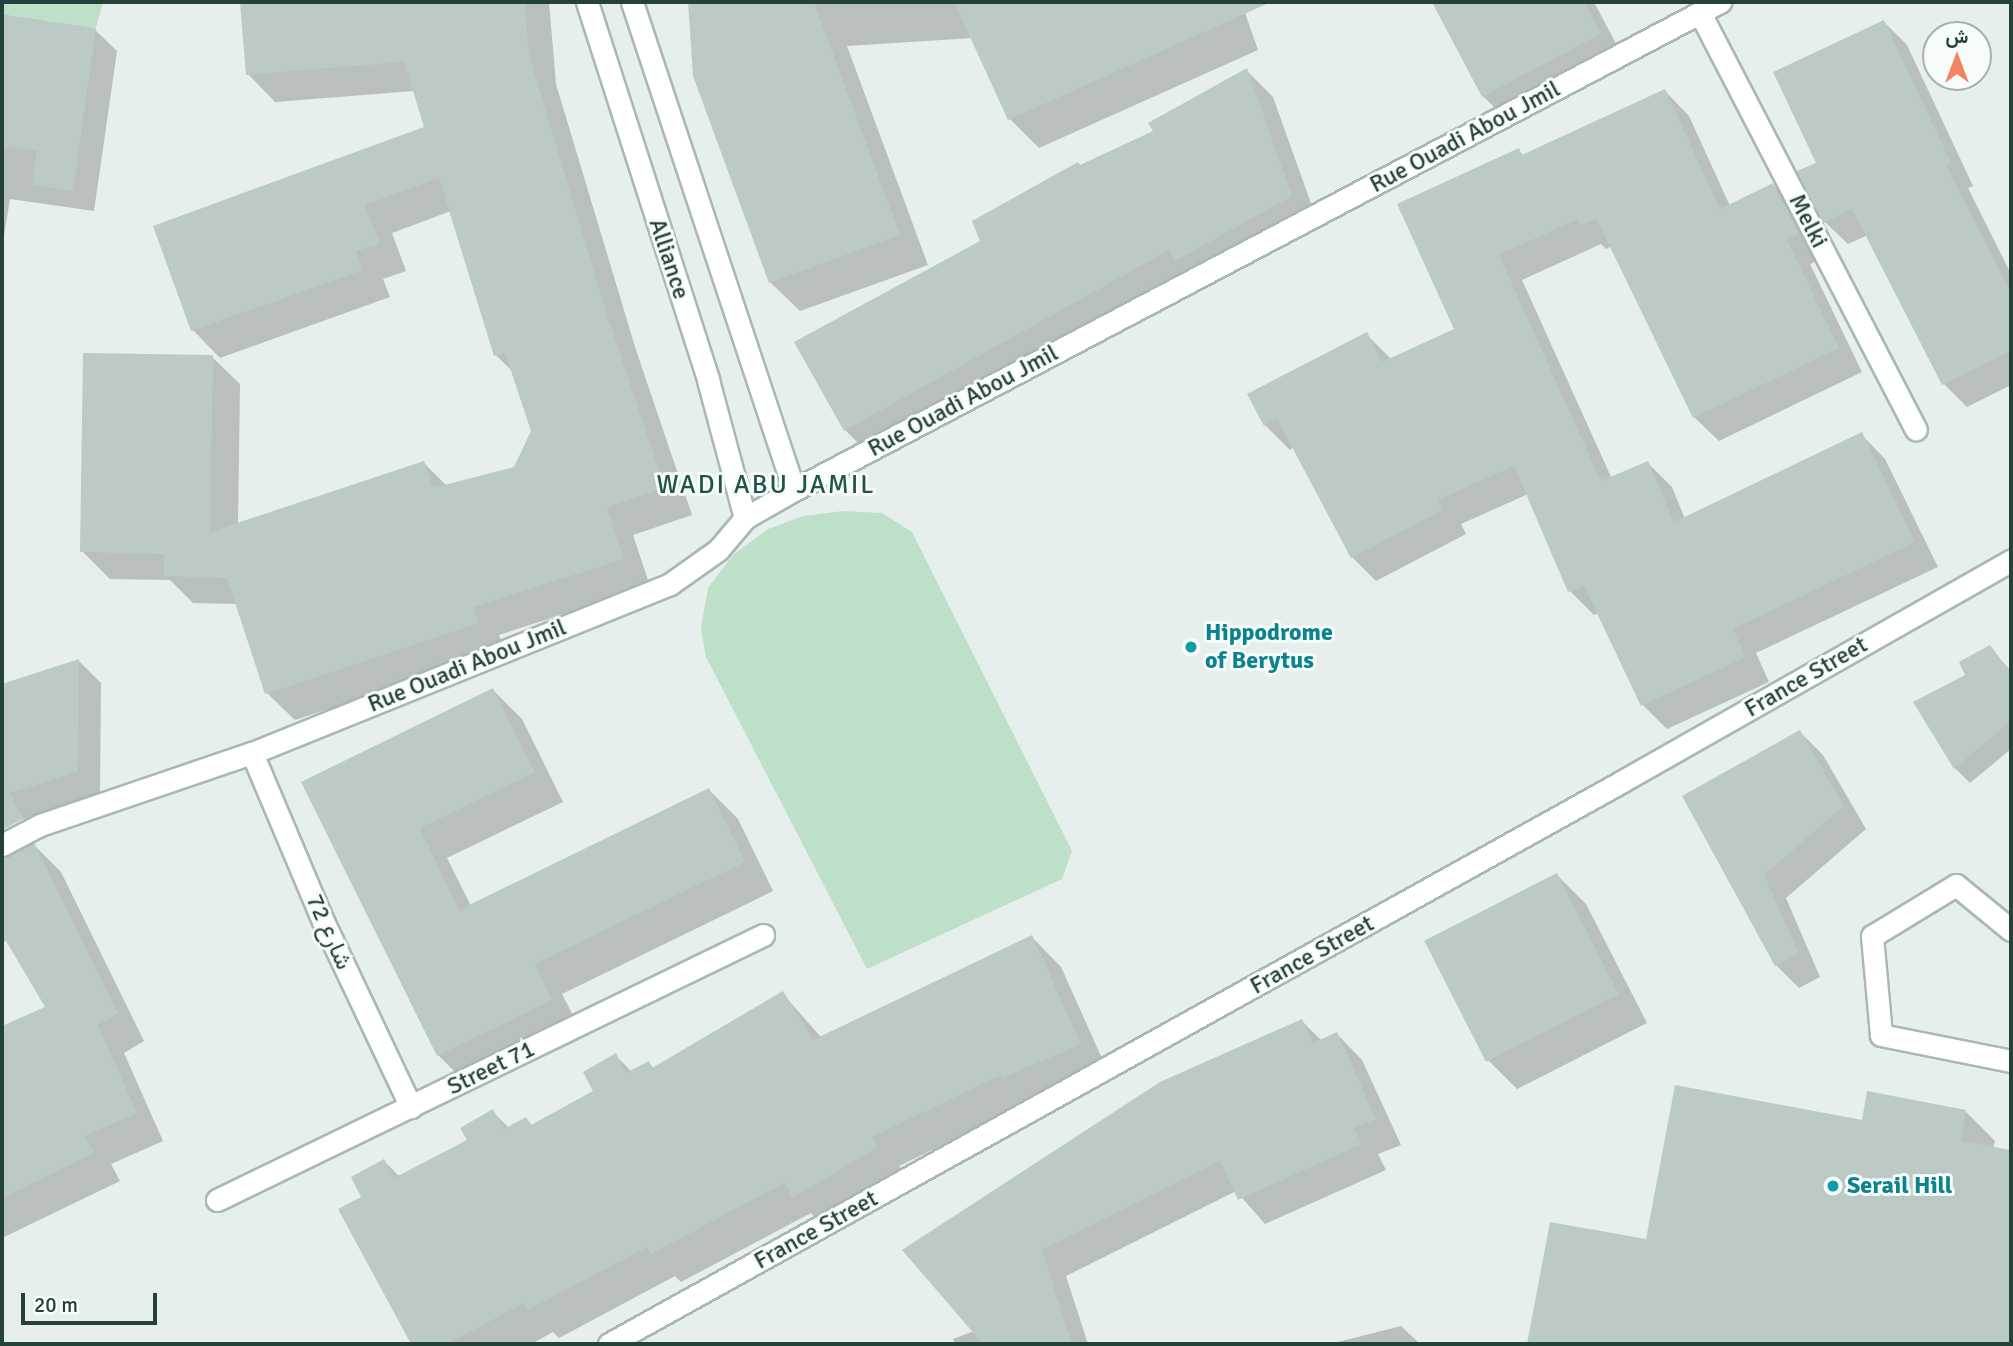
<!DOCTYPE html>
<html>
<head>
<meta charset="utf-8">
<style>
	body { margin:0 }
	#map { position:relative; width:2013px; height:1346px; overflow:hidden; background:#e6efeb; font-family:Signika,Vazirmatn,sans-serif }
	div>[style] { position:absolute }
	.green>* { inset:0; background:#bfe0c8 }
	.shadow>* { inset:0; background:#0003 }
	.building>* { inset:0; background:#bbcac4; transform-origin:0 0 }
	.roads { filter:drop-shadow(2px 0 #a8b8b2) drop-shadow(-2px 0 #a8b8b2) drop-shadow(0 2px #a8b8b2) drop-shadow(0 -2px #a8b8b2) }
	.minor>* { height:21px; margin:-10.5px; padding:0 10.5px; transform-origin:10.5px; border-radius:10.5px; background:#fff }
	.dots>* { width:19px; height:19px; translate:-50% -50%; box-sizing:border-box; border:4px solid #f7fbf9; border-radius:50% }
	span { translate:-50% -50%; white-space:nowrap; text-align:center; line-height:1.15; -webkit-text-stroke:6px #f7fbf9; paint-order:stroke }
	.street-label { font-size:24px; color:#24423a }
	.culture-label { font-size:24px; color:#0d838f; font-weight:700 }
	.left { translate:0 -50%; text-align:left }
	.neighbourhood-label { font-size:26px; color:#1f5548; letter-spacing:2px }
	.frame { position:absolute; inset:0; border:4px solid #24423a; pointer-events:none }
	.north { position:absolute; left:1922px; top:21px; width:70px; height:70px; box-sizing:border-box; background:#f7fbf9; border:2px solid #a3b1ad; border-radius:50%; rotate:0deg; font-size:19px; font-weight:700; line-height:28px; text-align:center; color:#24423a }
	.north::after { content:''; display:block; margin:auto; width:24px; height:32px; background:#f4845f; clip-path:polygon(50% 0,100% 100%,50% 72%,0 100%) }
	.scale { position:absolute; left:21px; top:1293px; width:136px; height:32px; box-sizing:border-box; border:4px solid #24423a; border-top:0; padding-left:9px; font-size:21px; line-height:24px; white-space:nowrap; color:#24423a; -webkit-text-stroke:5px #f7fbf9; paint-order:stroke }
</style>
</head>
<body>
<div id="map">
	<div class="green">
		<i style="clip-path:polygon(2px 2px,103px 2px,96px 28px,2px 14px)"></i>
		<i style="clip-path:polygon(843px 511px,882px 513px,912px 532px,1072px 851px,1062px 879px,867px 969px,706px 657px,701px 628px,708px 588px,733px 555px,768px 529px,803px 516px)"></i>
	</div>
	<div class="shadow">
		<i style="clip-path:polygon(242px 2px,549px 2px,556px 84px,636px 350px,692px 515px,633px 535px,650px 586px,499px 635px,505px 651px,295px 720px,267px 693px,237px 604px,193px 603px,170px 580px,110px 579px,82px 551px,212px 357px,240px 384px,238px 525px,424px 463px,447px 486px,516px 469px,533px 431px,514px 373px,496px 355px,451px 211px,392px 233px,406px 271px,383px 279px,390px 297px,220px 358px,193px 330px,426px 128px,414px 91px,275px 102px,248px 74px)"></i>
		<i style="clip-path:polygon(690px 2px,1267px 2px,1245px 13px,1258px 50px,1039px 148px,1010px 119px,973px 38px,847px 46px,928px 265px,800px 311px,770px 282px,695px 76px)"></i>
		<i style="clip-path:polygon(1434px 2px,1594px 2px,1623px 57px,1506px 119px,1483px 96px)"></i>
		<i style="clip-path:polygon(2px 16px,95px 30px,117px 51px,94px 211px,10px 199px,2px 248px)"></i>
		<i style="clip-path:polygon(1884px 22px,1907px 45px,1973px 186px,1968px 188px,2011px 274px,2011px 385px,1967px 407px,1944px 384px,1868px 235px,1848px 244px,1825px 222px,1818px 163px)"></i>
		<i style="clip-path:polygon(1246px 70px,1273px 97px,1318px 223px,1203px 287px,1194px 278px,872px 457px,845px 430px,983px 241px,1080px 167px,1155px 132px)"></i>
		<i style="clip-path:polygon(1665px 91px,1689px 116px,1730px 206px,1773px 185px,1797px 209px,1823px 258px,1810px 264px,1862px 372px,1719px 441px,1694px 417px,1612px 246px,1606px 249px,1601px 244px,1522px 280px,1612px 479px,1648px 463px,1672px 487px,1685px 519px,1861px 434px,1885px 459px,1938px 567px,1756px 653px,1769px 682px,1667px 729px,1643px 705px,1599px 613px,1594px 615px,1570px 591px,1528px 494px,1461px 524px,1466px 534px,1376px 581px,1352px 557px,1294px 447px,1290px 450px,1265px 425px,1249px 395px,1367px 335px,1392px 360px,1456px 330px,1518px 150px,1524px 156px)"></i>
		<i style="clip-path:polygon(1989px 647px,2011px 671px,2011px 749px,1970px 783px,1955px 768px,1967px 675px)"></i>
		<i style="clip-path:polygon(79px 661px,101px 683px,100px 794px,2px 826px,2px 686px)"></i>
		<i style="clip-path:polygon(493px 690px,522px 719px,563px 802px,447px 858px,471px 906px,709px 790px,738px 819px,773px 891px,562px 994px,580px 1029px,467px 1084px,438px 1055px,304px 782px)"></i>
		<i style="clip-path:polygon(1800px 732px,1823px 755px,1866px 829px,1786px 898px,1820px 977px,1799px 988px,1776px 965px,1684px 797px)"></i>
		<i style="clip-path:polygon(34px 845px,61px 872px,144px 1041px,124px 1053px,163px 1141px,111px 1164px,120px 1181px,2px 1238px,2px 1028px,48px 1008px,7px 940px,2px 943px,2px 861px)"></i>
		<i style="clip-path:polygon(1557px 875px,1586px 904px,1647px 1023px,1517px 1089px,1488px 1060px)"></i>
		<i style="clip-path:polygon(1032px 937px,1061px 967px,1109px 1074px,1030px 1103px,899px 1166px,906px 1177px,824px 1226px,811px 1213px,681px 1282px,675px 1276px,559px 1338px,553px 1332px,531px 1344px,413px 1344px,340px 1210px,364px 1197px,384px 1161px,400px 1177px,469px 1141px,493px 1112px,509px 1128px,526px 1119px,533px 1126px,596px 1092px,616px 1056px,632px 1072px,649px 1063px,654px 1069px,782px 993px,821px 1037px)"></i>
		<i style="clip-path:polygon(1302px 1021px,1322px 1041px,1337px 1034px,1362px 1060px,1401px 1145px,1378px 1154px,1386px 1170px,1265px 1224px,1236px 1191px,1066px 1276px,1088px 1344px,955px 1344px,953px 1339px,974px 1331px,905px 1250px)"></i>
		<i style="clip-path:polygon(1966px 1112px,1995px 1141px,1993px 1148px,2011px 1152px,2011px 1344px,1529px 1344px,1552px 1224px,1647px 1241px)"></i>
		<i style="clip-path:polygon(1401px 1326px,1420px 1344px,1330px 1344px)"></i>
	</div>
	<div class="building">
		<i style="clip-path:polygon(240px 2px,525px 2px,529px 55px,609px 321px,665px 488px,607px 507px,624px 559px,473px 607px,478px 623px,265px 694px,227px 578px,164px 576px,164px 554px,80px 552px,83px 353px,213px 355px,210px 532px,424px 461px,433px 488px,514px 467px,531px 431px,505px 353px,494px 356px,439px 178px,365px 205px,380px 244px,356px 251px,363px 270px,191px 331px,153px 226px,424px 127px,404px 62px,246px 75px)"></i>
		<i style="clip-path:polygon(688px 2px,814px 2px,900px 235px,769px 283px,693px 76px)"></i>
		<i style="clip-path:polygon(954px 2px,1271px 2px,1008px 120px)"></i>
		<i style="clip-path:polygon(1432px 2px,1584px 2px,1601px 34px,1482px 97px)"></i>
		<i style="clip-path:polygon(2px 14px,96px 28px,73px 191px,32px 185px,37px 151px,2px 146px)"></i>
		<i style="clip-path:polygon(1884px 20px,1951px 163px,1946px 165px,2011px 293px,2011px 351px,1942px 385px,1852px 209px,1824px 223px,1797px 171px,1816px 163px,1773px 72px)"></i>
		<i style="clip-path:polygon(1247px 68px,1292px 196px,1175px 261px,1169px 250px,844px 431px,794px 342px,980px 241px,972px 221px,1078px 162px,1080px 165px,1153px 131px,1148px 123px)"></i>
		<i style="clip-path:polygon(1665px 89px,1720px 209px,1773px 183px,1800px 234px,1787px 240px,1839px 348px,1693px 418px,1596px 218px,1580px 226px,1578px 219px,1499px 255px,1601px 481px,1648px 461px,1674px 522px,1862px 432px,1915px 542px,1733px 629px,1746px 657px,1641px 706px,1584px 586px,1568px 592px,1514px 466px,1438px 500px,1443px 510px,1351px 558px,1277px 419px,1264px 426px,1247px 394px,1367px 332px,1382px 362px,1454px 329px,1397px 204px,1519px 148px,1522px 155px)"></i>
		<i style="clip-path:polygon(1990px 645px,2011px 673px,2011px 721px,1954px 769px,1913px 702px,1965px 675px,1959px 662px)"></i>
		<i style="clip-path:polygon(79px 659px,78px 772px,10px 793px,23px 819px,2px 830px,2px 684px)"></i>
		<i style="clip-path:polygon(493px 688px,535px 772px,420px 828px,459px 910px,709px 788px,745px 862px,535px 964px,552px 1000px,437px 1056px,301px 782px)"></i>
		<i style="clip-path:polygon(1800px 730px,1844px 806px,1764px 875px,1799px 954px,1775px 966px,1682px 796px)"></i>
		<i style="clip-path:polygon(34px 843px,118px 1013px,98px 1025px,137px 1113px,85px 1136px,94px 1153px,2px 1198px,2px 1026px,45px 1007px,2px 934px,2px 858px)"></i>
		<i style="left:1557px;top:873px;width:136px;height:149px;rotate:63deg"></i>
		<i style="clip-path:polygon(1032px 935px,1081px 1044px,1003px 1078px,1001px 1075px,872px 1137px,878px 1147px,793px 1198px,784px 1183px,651px 1254px,647px 1247px,528px 1310px,524px 1303px,447px 1344px,411px 1344px,338px 1209px,361px 1197px,351px 1177px,384px 1159px,394px 1178px,467px 1140px,460px 1128px,493px 1109px,504px 1129px,526px 1117px,531px 1125px,593px 1091px,583px 1072px,616px 1053px,626px 1073px,649px 1061px,652px 1068px,783px 991px,813px 1040px)"></i>
		<i style="clip-path:polygon(1302px 1019px,1313px 1043px,1337px 1032px,1376px 1119px,1354px 1128px,1362px 1144px,1238px 1200px,1220px 1161px,1042px 1250px,1072px 1344px,983px 1344px,902px 1250px,1160px 1082px)"></i>
		<i style="clip-path:polygon(1675px 1085px,1862px 1120px,1867px 1091px,1966px 1110px,1961px 1141px,2011px 1150px,2011px 1344px,1527px 1344px,1550px 1222px,1646px 1239px)"></i>
	</div>
	<div class="roads">
		<div class="minor">
			<i style="left:587px;top:2px;width:397px;rotate:72.2deg"></i>
			<i style="left:708px;top:380px;width:143px;rotate:75deg"></i>
			<i style="left:632px;top:2px;width:514px;rotate:71.64deg"></i>
			<i style="left:1700px;top:13px;width:469px;rotate:62.6deg"></i>
			<i style="left:252px;top:753px;width:182px;rotate:67.1deg"></i>
			<i style="left:323px;top:921px;width:206px;rotate:64.7deg"></i>
			<i style="left:2px;top:845px;width:43px;rotate:-27.8deg"></i>
			<i style="left:40px;top:825px;width:224px;rotate:-18.8deg"></i>
			<i style="left:252px;top:753px;width:451px;rotate:-22deg"></i>
			<i style="left:670px;top:584px;width:59px;rotate:-35.3deg"></i>
			<i style="left:718px;top:550px;width:42px;rotate:-49.8deg"></i>
			<i style="left:745px;top:518px;width:56px;rotate:-29.7deg"></i>
			<i style="left:794px;top:490px;width:1047px;rotate:-27.79deg"></i>
			<i style="left:2011px;top:930px;width:71px;rotate:-140.7deg"></i>
			<i style="left:1956px;top:885px;width:98px;rotate:148.7deg"></i>
			<i style="left:1872px;top:936px;width:99px;rotate:84.8deg"></i>
			<i style="left:1881px;top:1035px;width:133px;rotate:11.3deg"></i>
			<i style="left:217px;top:1200px;width:607px;rotate:-25.89deg"></i>
			<i style="left:609px;top:1344px;width:1158px;rotate:-29.04deg"></i>
			<i style="left:1621px;top:782px;width:449px;rotate:-29.6deg"></i>
		</div>
	</div>
	<div class="dots">
		<i style="left:1191px;top:647px;background:#0f9aa8"></i>
		<i style="left:1833px;top:1186px;background:#0f9aa8"></i>
	</div>
	<div class="street-label">
		<span style="left:1465px;top:137px;rotate:-28deg">Rue Ouadi Abou Jmil</span>
		<span style="left:1808px;top:221px;rotate:63deg">Melki</span>
		<span style="left:669px;top:259px;rotate:72deg">Alliance</span>
		<span style="left:963px;top:401px;rotate:-28deg">Rue Ouadi Abou Jmil</span>
		<span style="left:467px;top:666px;rotate:-22deg">Rue Ouadi Abou Jmil</span>
		<span style="left:1806px;top:677px;rotate:-30deg">France Street</span>
		<span style="left:329px;top:932px;rotate:66deg">شارع 72</span>
		<span style="left:1312px;top:955px;rotate:-29deg">France Street</span>
		<span style="left:491px;top:1068px;rotate:-26deg">Street 71</span>
		<span style="left:816px;top:1230px;rotate:-29deg">France Street</span>
	</div>
	<div class="culture-label">
		<span class="left" style="left:1205px;top:647px">Hippodrome<br>of Berytus</span>
		<span class="left" style="left:1847px;top:1186px">Serail Hill</span>
	</div>
	<div class="neighbourhood-label">
		<span style="left:766px;top:486px">WADI ABU JAMIL</span>
	</div>
	<div class="frame"></div>
	<div class="north">ش</div>
	<div class="scale">20 m</div>
</div>
</body>
</html>
